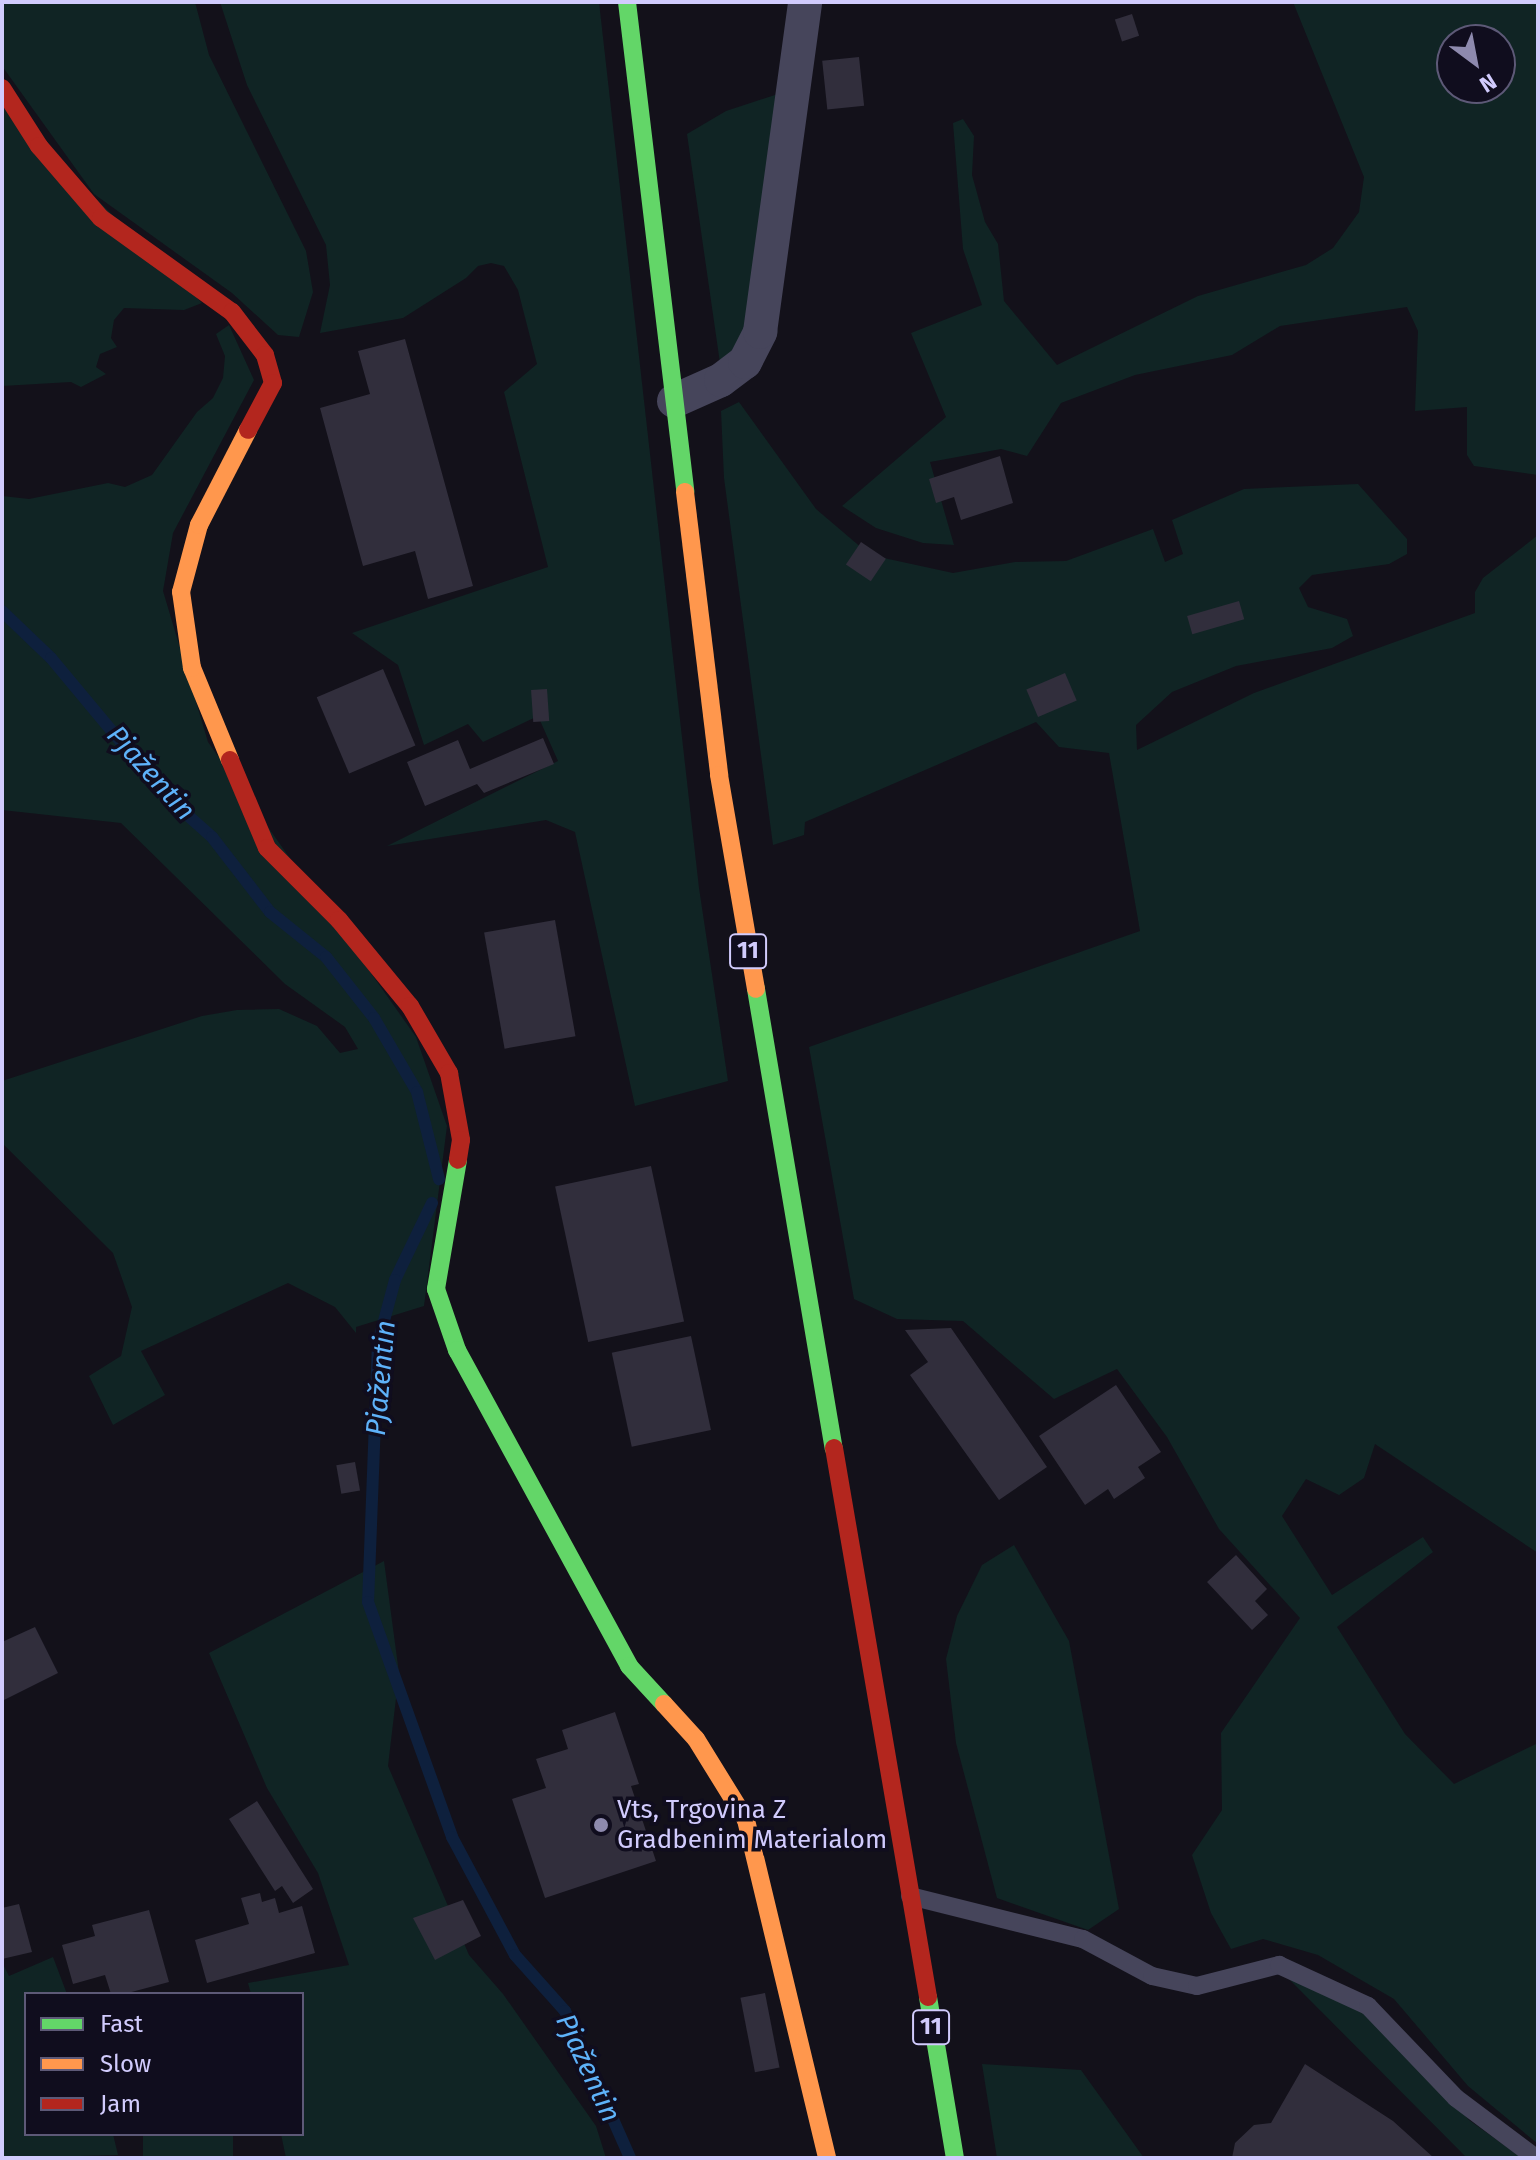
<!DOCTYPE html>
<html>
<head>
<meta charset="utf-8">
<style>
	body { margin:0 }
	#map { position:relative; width:1540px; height:2160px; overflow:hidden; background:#13111a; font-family:"Fira Sans",sans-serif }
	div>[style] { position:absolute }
	.green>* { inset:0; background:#102424; transform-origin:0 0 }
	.stream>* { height:12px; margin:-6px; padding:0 6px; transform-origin:6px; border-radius:6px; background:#0e203d }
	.building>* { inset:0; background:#312e3c; transform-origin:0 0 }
	.lane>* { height:18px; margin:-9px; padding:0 9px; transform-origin:9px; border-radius:9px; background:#46455b }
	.street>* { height:34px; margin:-17px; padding:0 17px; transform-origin:17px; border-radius:17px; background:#46455b }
	.fast>* { height:18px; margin:-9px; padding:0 9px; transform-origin:9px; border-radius:9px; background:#63d668 }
	.slow>* { height:18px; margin:-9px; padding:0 9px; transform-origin:9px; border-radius:9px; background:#ff974d }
	.jam>* { height:18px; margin:-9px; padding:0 9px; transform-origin:9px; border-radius:9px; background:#b3261e }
	.dots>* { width:22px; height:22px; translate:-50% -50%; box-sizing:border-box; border:4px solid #100d1e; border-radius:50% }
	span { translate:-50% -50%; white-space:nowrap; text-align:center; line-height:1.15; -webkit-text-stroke:7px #100d1e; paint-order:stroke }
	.shield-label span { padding:2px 6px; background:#100d1e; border:2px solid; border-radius:6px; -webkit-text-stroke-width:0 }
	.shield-label { font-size:24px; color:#d1cbfd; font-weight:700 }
	.poi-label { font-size:26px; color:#d1cbfd }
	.left { translate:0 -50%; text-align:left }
	.water-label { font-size:28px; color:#5eb2f9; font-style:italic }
	.frame { position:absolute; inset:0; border:4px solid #d1cbfd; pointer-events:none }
	.legend { position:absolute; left:24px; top:1992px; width:280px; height:144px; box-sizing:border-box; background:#100d1e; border:2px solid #5d5977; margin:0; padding:10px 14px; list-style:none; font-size:24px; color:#d1cbfd }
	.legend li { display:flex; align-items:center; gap:16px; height:40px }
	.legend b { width:40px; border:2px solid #5d5977 }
	.north { position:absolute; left:1436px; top:24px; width:80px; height:80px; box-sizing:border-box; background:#100d1e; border:2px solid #5d5977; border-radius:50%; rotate:148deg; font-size:22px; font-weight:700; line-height:32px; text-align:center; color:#d1cbfd }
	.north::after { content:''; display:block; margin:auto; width:28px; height:36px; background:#8e8aae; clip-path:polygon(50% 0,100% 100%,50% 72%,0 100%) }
</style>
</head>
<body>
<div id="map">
	<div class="green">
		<i style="clip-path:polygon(2px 2px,195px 2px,209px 55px,306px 251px,313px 292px,299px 337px,278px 335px,232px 293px,94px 194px,2px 66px)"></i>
		<i style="clip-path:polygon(220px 2px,599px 2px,699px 888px,728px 1081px,635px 1106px,575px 832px,546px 820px,387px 846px,558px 761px,538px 716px,483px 742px,468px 724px,424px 745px,398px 665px,352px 633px,548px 567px,504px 392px,537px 364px,518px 290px,504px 266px,491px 263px,478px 266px,466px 278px,403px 318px,320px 333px,330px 285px,326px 245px,247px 85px)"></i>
		<i style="clip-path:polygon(evenodd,1293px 2px,1538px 2px,1538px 475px,1474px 466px,1467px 455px,1467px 407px,1415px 411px,1418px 331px,1407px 307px,1280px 326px,1232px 355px,1135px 375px,1061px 403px,1027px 456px,1001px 449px,930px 462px,954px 545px,923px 543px,876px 528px,842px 506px,946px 417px,911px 333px,982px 305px,963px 249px,953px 123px,963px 119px,974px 136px,972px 175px,985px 222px,998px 244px,1004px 301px,1057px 365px,1198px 296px,1306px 265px,1333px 248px,1359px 212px,1364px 177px,1293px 2px,1452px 40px,1500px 40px,1500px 88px,1452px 88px,1452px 40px)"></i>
		<i style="clip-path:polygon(784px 92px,750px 335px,720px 363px,687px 134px,726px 111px)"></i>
		<i style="clip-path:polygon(2px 106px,202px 303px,184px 310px,124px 308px,114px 320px,111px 338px,117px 347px,100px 354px,96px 367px,106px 374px,81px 387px,71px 382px,2px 386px)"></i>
		<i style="clip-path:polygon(229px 325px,254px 380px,173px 533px,163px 591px,208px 742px,416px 1037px,447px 1126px,424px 1306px,356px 1327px,356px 1333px,335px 1307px,288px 1283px,141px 1351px,165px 1395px,113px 1425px,89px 1376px,121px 1356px,132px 1307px,113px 1253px,2px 1143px,2px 1081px,202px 1016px,237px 1010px,279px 1009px,317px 1026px,340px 1053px,358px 1049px,345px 1027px,285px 984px,121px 823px,2px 810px,2px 496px,29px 499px,108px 483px,125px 487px,152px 475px,197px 412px,213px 398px,223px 378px,225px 356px,216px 334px)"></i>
		<i style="clip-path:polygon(739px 402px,816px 509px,870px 555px,953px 573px,1015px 562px,1066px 561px,1153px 529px,1165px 562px,1183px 554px,1172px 520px,1244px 489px,1358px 484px,1407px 539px,1407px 554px,1389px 564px,1312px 575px,1299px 588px,1308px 607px,1347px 619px,1353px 636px,1332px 648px,1236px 666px,1172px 692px,1136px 725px,1137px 750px,1254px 693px,1475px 613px,1475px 592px,1483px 578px,1538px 535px,1538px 1553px,1375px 1444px,1364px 1478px,1339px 1495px,1306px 1479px,1282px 1516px,1332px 1595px,1423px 1537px,1433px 1552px,1337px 1627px,1405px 1734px,1454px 1784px,1538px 1743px,1538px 2144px,1468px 2086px,1394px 1999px,1318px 1955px,1263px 1939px,1231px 1949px,1211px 1913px,1192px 1855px,1222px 1810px,1221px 1733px,1300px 1618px,1219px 1529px,1167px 1437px,1117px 1369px,1054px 1399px,963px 1321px,897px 1319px,854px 1299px,809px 1047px,1140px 931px,1109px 753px,1059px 747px,1036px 722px,805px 822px,804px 835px,773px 845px,724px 478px,721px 411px)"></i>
		<i style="clip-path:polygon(1014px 1545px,1069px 1641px,1119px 1909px,1088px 1930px,997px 1898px,956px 1743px,946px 1659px,957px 1616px,982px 1565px)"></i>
		<i style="clip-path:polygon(384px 1561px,399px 1673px,388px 1766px,469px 1955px,503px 1994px,596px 2126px,606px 2158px,286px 2158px,281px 2134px,302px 2134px,302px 1994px,251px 1994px,248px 1983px,349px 1965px,318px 1873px,267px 1788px,209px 1653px)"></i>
		<i style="clip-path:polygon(53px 1957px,67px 1994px,26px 1994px,26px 2134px,113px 2134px,118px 2155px,2px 2158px,2px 1962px,9px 1976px)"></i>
		<i style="clip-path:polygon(1281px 1971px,1379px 2017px,1469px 2120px,1522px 2158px,1467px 2158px)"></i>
		<i style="clip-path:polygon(982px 2064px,1081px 2070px,1144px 2158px,997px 2158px)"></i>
		<i style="left:143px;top:2134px;width:90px;height:24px"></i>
	</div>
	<div class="stream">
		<i style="left:2px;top:611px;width:68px;rotate:43.8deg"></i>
		<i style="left:51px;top:658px;width:180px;rotate:50.2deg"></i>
		<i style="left:166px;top:796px;width:62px;rotate:41.7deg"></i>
		<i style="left:212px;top:837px;width:95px;rotate:52.3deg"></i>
		<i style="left:270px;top:912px;width:72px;rotate:38.8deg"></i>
		<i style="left:326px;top:957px;width:78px;rotate:51.8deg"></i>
		<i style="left:374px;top:1018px;width:86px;rotate:59.8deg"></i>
		<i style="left:417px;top:1092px;width:90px;rotate:75.8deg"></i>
		<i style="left:432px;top:1203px;width:85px;rotate:115.7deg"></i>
		<i style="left:395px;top:1280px;width:65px;rotate:105.1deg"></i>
		<i style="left:378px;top:1343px;width:259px;rotate:92.2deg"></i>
		<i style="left:368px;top:1602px;width:250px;rotate:70.3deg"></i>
		<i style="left:452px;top:1837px;width:134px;rotate:61.9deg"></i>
		<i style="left:515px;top:1955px;width:75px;rotate:48.2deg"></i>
		<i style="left:565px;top:2011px;width:161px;rotate:66.1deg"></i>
	</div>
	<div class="building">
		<i style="left:1132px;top:14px;width:23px;height:18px;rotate:72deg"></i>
		<i style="left:859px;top:57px;width:49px;height:37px;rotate:84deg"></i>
		<i style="clip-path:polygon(405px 339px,473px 586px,428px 599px,415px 551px,363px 566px,320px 408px,370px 394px,358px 351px)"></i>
		<i style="clip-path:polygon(1000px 456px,1013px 503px,961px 520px,954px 497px,936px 503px,929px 479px)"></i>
		<i style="left:861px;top:542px;width:30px;height:27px;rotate:34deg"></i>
		<i style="left:1239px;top:601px;width:19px;height:54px;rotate:74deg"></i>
		<i style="left:383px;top:669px;width:83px;height:72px;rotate:67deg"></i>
		<i style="left:1065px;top:673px;width:30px;height:42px;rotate:67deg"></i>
		<i style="left:547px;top:689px;width:32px;height:16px;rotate:86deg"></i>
		<i style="clip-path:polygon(543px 738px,554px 764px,484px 793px,477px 784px,425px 806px,407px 762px,458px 740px,470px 769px)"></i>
		<i style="left:555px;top:920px;width:118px;height:72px;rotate:80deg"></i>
		<i style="left:651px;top:1166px;width:159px;height:98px;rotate:78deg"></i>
		<i style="clip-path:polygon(951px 1328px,1047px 1467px,999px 1500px,910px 1375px,928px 1362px,905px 1330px)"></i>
		<i style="left:691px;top:1336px;width:96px;height:81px;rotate:78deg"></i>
		<i style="clip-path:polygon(1116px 1385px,1161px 1452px,1138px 1467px,1145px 1478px,1114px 1499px,1108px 1489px,1085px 1505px,1039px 1436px)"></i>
		<i style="left:355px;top:1462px;width:29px;height:19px;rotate:80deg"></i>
		<i style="clip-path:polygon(1236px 1555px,1267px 1589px,1255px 1601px,1268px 1615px,1252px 1630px,1207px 1582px)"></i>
		<i style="clip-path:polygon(35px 1627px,58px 1673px,2px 1701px,2px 1642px)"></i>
		<i style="clip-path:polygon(615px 1712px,639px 1784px,631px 1786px,656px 1861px,545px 1898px,512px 1799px,546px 1788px,536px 1759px,568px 1749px,562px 1730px)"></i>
		<i style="clip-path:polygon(257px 1801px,313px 1889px,293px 1903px,282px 1886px,275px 1891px,229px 1819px)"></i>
		<i style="clip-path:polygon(260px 1893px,262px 1902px,275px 1898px,279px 1913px,302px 1906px,315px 1953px,207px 1983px,195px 1940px,249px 1924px,241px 1898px)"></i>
		<i style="clip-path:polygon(463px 1900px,481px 1936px,435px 1960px,413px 1918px)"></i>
		<i style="clip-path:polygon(19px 1904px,32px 1952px,2px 1959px,2px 1908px)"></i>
		<i style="clip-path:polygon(149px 1910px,169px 1982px,124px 1994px,111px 1994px,105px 1975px,73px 1984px,62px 1945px,95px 1936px,92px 1925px)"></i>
		<i style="left:765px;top:1993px;width:76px;height:25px;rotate:79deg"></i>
		<i style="clip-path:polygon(1305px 2064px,1393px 2121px,1434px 2158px,1232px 2158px,1235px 2143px,1254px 2125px,1271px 2123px)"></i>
	</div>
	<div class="lane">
		<i style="left:910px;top:1896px;width:178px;rotate:14deg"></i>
		<i style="left:1083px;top:1939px;width:78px;rotate:28.2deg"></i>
		<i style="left:1152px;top:1976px;width:46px;rotate:12.5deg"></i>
		<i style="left:1197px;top:1986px;width:85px;rotate:-14.4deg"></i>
		<i style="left:1279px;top:1965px;width:98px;rotate:24.7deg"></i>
		<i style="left:1368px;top:2006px;width:127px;rotate:46.3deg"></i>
		<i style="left:1456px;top:2098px;width:100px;rotate:36.9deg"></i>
	</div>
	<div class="street">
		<i style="left:674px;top:401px;width:51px;rotate:-24.1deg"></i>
		<i style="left:721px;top:380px;width:30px;rotate:-37deg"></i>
		<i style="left:745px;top:362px;width:34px;rotate:-63deg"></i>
		<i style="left:760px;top:332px;width:333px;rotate:-82.2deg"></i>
	</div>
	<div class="fast">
		<i style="left:627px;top:2px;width:493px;rotate:83.2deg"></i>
		<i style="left:756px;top:989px;width:466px;rotate:80.4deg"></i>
		<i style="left:458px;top:1160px;width:131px;rotate:99.7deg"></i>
		<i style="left:436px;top:1289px;width:65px;rotate:71deg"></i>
		<i style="left:457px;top:1350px;width:360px;rotate:61.4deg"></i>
		<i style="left:629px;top:1666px;width:52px;rotate:47.4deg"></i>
		<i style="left:928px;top:1997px;width:163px;rotate:80.5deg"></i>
	</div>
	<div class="slow">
		<i style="left:685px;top:492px;width:285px;rotate:83.1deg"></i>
		<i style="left:719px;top:775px;width:217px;rotate:80.2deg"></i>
		<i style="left:230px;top:760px;width:100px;rotate:-112.4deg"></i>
		<i style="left:192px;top:668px;width:77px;rotate:-98.2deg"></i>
		<i style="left:181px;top:592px;width:69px;rotate:-75deg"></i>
		<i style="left:199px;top:525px;width:107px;rotate:-62.7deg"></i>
		<i style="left:664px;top:1704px;width:47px;rotate:47.6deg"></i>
		<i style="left:696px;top:1739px;width:95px;rotate:58.3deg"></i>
		<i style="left:746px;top:1820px;width:348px;rotate:76.5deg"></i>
	</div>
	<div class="jam">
		<i style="left:2px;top:88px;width:69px;rotate:57.5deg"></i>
		<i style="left:39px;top:146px;width:95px;rotate:49.3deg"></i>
		<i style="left:101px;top:218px;width:161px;rotate:35.7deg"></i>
		<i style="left:232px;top:312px;width:54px;rotate:52.5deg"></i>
		<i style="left:265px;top:355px;width:29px;rotate:74deg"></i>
		<i style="left:273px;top:383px;width:53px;rotate:118deg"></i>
		<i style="left:230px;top:760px;width:95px;rotate:67.2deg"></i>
		<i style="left:267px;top:848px;width:102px;rotate:45deg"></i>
		<i style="left:339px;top:920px;width:112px;rotate:50.5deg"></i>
		<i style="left:410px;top:1006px;width:78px;rotate:59.8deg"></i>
		<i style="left:449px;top:1073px;width:68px;rotate:79.8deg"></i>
		<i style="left:461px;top:1140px;width:20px;rotate:99deg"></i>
		<i style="left:834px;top:1448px;width:557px;rotate:80.28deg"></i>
	</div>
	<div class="dots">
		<i style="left:601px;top:1825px;background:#8e8aae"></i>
	</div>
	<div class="shield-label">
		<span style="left:748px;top:951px">11</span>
		<span style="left:931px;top:2027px">11</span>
	</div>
	<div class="poi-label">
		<span class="left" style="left:617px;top:1825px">Vts, Trgovina Z<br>Gradbenim Materialom</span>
	</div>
	<div class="water-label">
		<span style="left:151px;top:773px;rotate:48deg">Pjažentin</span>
		<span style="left:381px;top:1378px;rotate:-85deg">Pjažentin</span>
		<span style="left:588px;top:2068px;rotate:65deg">Pjažentin</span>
	</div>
	<div class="frame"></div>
	<ul class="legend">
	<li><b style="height:10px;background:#63d668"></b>Fast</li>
	<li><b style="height:10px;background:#ff974d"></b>Slow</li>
	<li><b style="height:10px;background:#b3261e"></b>Jam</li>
	</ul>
	<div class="north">N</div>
</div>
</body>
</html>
